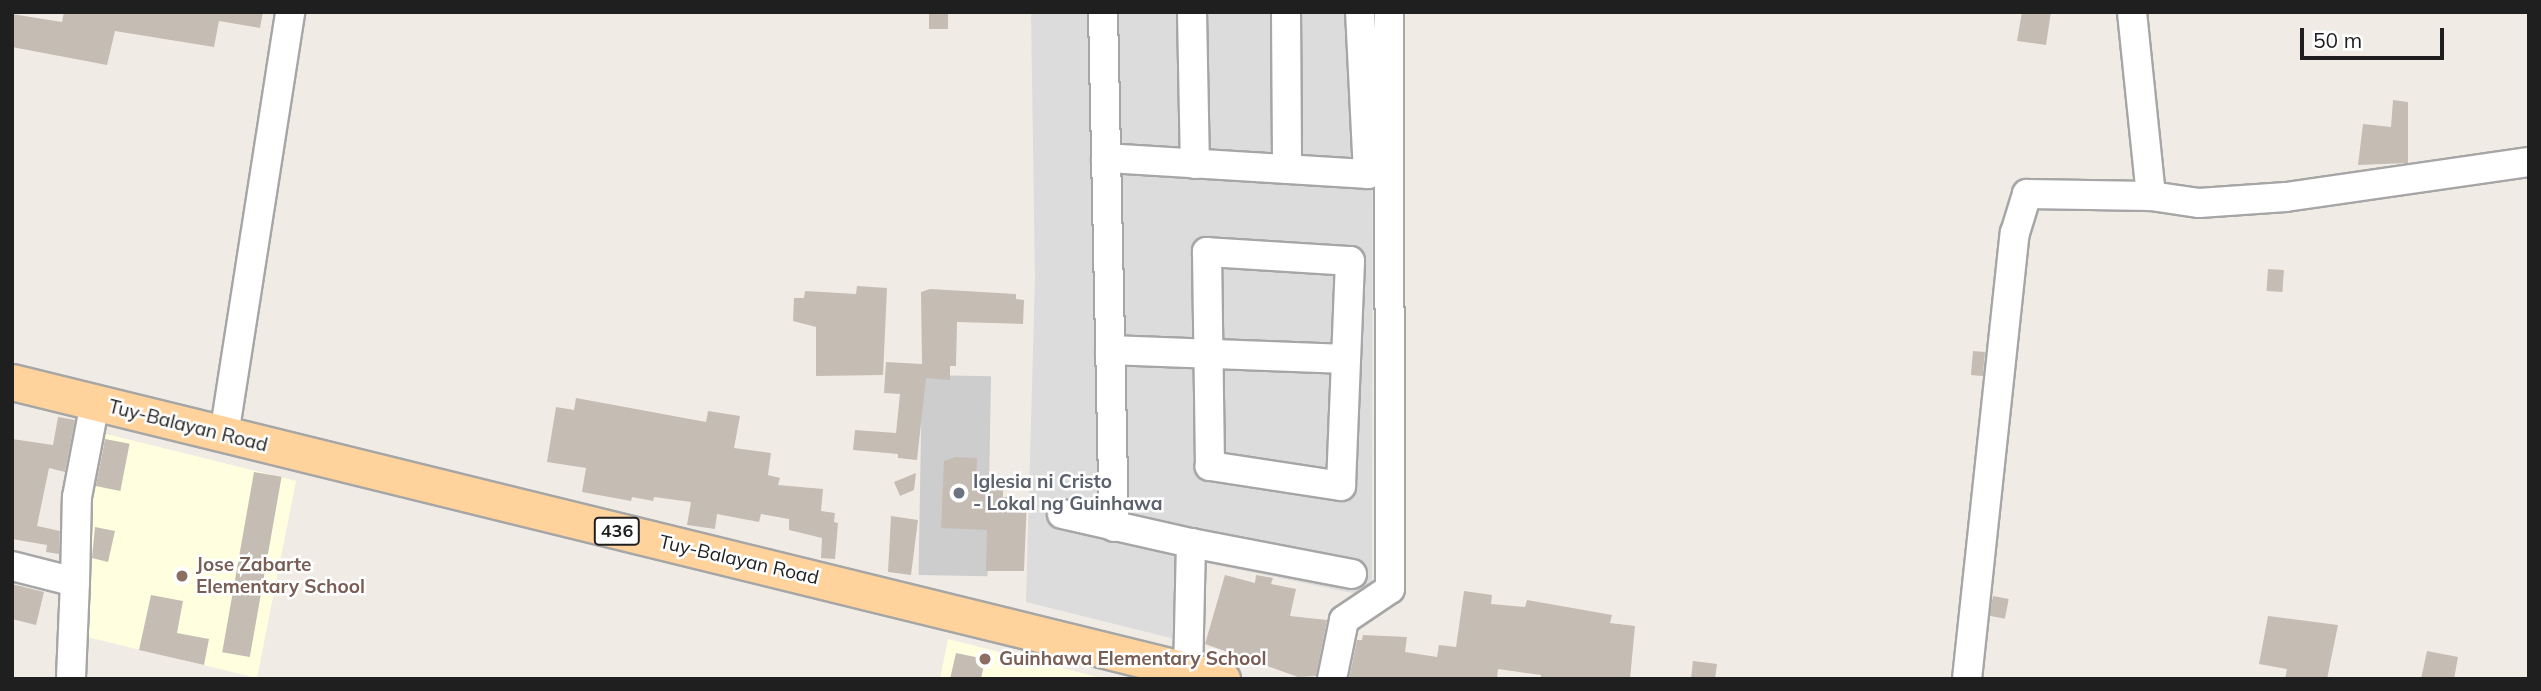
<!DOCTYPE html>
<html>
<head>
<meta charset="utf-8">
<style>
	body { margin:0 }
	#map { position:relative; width:2541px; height:691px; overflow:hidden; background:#f0ece5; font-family:Mulish,sans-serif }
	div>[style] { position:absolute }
	.residential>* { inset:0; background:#dddcdc }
	.education>* { inset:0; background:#ffffdf }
	.religious>* { inset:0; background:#cdcdcd; transform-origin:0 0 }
	.building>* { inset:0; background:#c5bcb4; transform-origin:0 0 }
	.roads { filter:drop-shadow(2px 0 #a6a6a6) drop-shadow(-2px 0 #a6a6a6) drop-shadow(0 2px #a6a6a6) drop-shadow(0 -2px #a6a6a6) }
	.minor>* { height:28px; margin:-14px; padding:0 14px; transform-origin:14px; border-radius:14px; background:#fff }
	.major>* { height:35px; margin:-17.5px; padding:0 17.5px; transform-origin:17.5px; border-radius:17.5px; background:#ffd39b }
	.dots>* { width:19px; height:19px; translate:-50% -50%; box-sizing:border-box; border:4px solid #fff; border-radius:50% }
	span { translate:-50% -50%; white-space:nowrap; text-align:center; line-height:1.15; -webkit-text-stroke:5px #fff; paint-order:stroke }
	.shield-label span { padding:2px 5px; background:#fff; border:2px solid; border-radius:5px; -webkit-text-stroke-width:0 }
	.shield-label { font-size:18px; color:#1f1f1f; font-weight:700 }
	.street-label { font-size:19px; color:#1f1f1f }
	.worship-label { font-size:19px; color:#5b616d; font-weight:700 }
	.left { translate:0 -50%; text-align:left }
	.education-label { font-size:19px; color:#785e54; font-weight:700 }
	.frame { position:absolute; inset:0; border:14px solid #1f1f1f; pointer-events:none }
	.scale { position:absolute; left:2300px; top:28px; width:144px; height:32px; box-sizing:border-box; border:4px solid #1f1f1f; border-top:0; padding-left:9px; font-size:21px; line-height:24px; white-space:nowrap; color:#1f1f1f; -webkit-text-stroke:5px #fff; paint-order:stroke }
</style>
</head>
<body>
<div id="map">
	<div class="residential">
		<i style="clip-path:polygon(1031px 12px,1373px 12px,1372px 597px,1206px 563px,1203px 646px,1026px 602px,1035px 278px)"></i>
	</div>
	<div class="education">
		<i style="clip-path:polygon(98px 432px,296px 481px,257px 678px,87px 637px,84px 514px)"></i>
		<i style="clip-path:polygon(948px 639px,1105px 679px,940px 679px)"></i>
	</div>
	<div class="religious">
		<i style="left:922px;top:375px;width:69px;height:200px;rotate:1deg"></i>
	</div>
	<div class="building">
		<i style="clip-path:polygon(64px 12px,263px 12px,260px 28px,219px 21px,214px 47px,115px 31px,107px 65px,12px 47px,12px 14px,62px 22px)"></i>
		<i style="left:929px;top:12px;width:19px;height:17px"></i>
		<i style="clip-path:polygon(2022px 12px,2051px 12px,2046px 45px,2017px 41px)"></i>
		<i style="clip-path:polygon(2393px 100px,2408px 102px,2408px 163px,2358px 165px,2363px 124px,2391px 127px)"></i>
		<i style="left:2268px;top:269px;width:16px;height:22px;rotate:4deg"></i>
		<i style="clip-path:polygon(857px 286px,887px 288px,883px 375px,816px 376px,816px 327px,793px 321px,794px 298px,804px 298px,805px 291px,856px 294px)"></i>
		<i style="clip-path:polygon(930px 289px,1016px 294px,1016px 299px,1024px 300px,1023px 324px,957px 322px,956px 366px,950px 366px,950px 380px,926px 378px,917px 460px,898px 458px,898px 454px,853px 450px,855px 430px,896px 433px,900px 394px,884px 393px,886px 362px,922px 364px,921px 292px)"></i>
		<i style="left:1973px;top:351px;width:12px;height:24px;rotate:5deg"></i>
		<i style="clip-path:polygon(576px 398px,706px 422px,708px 411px,740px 416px,734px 448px,771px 453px,768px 475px,780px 478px,778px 485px,823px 489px,821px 511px,835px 513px,834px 522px,838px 523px,835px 559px,821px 558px,822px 538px,789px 530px,789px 519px,761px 514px,759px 522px,717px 514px,715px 529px,687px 525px,691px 502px,654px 497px,653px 501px,632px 497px,631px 501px,582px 492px,586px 468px,547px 462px,556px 407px,574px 410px)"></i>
		<i style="clip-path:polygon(58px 417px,75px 420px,65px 472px,49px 468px,37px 526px,60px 531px,59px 554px,46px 552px,47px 545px,12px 539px,12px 439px,53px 445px)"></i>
		<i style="left:105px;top:439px;width:25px;height:48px;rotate:11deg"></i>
		<i style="clip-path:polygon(955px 457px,977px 458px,976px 480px,1003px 481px,1003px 497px,1027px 498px,1024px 571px,986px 571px,987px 530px,941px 528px,944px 461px)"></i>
		<i style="left:254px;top:472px;width:28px;height:183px;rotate:10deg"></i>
		<i style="clip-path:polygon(916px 473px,914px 490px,900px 496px,894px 482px)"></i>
		<i style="clip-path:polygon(891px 516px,918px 520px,911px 575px,888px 572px)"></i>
		<i style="clip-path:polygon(95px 527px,115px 531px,108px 562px,92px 558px)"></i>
		<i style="clip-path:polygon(1225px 575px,1255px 583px,1256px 575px,1273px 578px,1271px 584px,1296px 589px,1290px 616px,1327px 620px,1316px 676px,1298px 677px,1205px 644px)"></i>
		<i style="clip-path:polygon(12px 584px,44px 592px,36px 625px,12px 619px)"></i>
		<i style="clip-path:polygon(1464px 591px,1492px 595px,1491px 604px,1525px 607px,1527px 600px,1612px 615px,1610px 623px,1635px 626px,1630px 679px,1541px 679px,1541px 675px,1498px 669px,1497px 679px,1349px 679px,1357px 640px,1362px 640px,1363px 635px,1407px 637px,1405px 652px,1437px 657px,1439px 645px,1456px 647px)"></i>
		<i style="clip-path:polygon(151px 595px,183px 601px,177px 633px,209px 639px,204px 665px,139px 650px)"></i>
		<i style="left:1993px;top:596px;width:16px;height:20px;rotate:11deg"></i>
		<i style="clip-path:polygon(2268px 616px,2338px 625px,2327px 679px,2285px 679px,2287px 669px,2259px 664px)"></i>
		<i style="clip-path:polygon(2427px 651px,2458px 657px,2454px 679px,2421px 679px)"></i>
		<i style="clip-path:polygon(956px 653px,985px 659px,981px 679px,950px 679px)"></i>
		<i style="clip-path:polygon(1693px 661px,1717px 664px,1715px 679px,1691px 679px)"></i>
	</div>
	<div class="roads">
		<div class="minor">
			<i style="left:1103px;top:12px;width:515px;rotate:88.78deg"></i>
			<i style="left:1192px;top:12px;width:152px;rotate:88.9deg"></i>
			<i style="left:1286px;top:12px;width:157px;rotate:89.6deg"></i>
			<i style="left:1106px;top:158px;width:262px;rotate:3.5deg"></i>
			<i style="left:1368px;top:174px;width:162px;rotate:-92.8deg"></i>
			<i style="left:2151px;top:196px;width:49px;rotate:8.3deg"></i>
			<i style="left:2199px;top:203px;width:87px;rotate:-3.9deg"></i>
			<i style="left:2286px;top:197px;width:246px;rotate:-8.2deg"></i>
			<i style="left:1207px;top:252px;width:143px;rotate:3.6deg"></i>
			<i style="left:1350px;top:261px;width:225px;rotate:92.3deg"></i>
			<i style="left:1341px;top:486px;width:133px;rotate:-171.3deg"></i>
			<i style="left:1210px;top:466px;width:214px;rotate:-90.8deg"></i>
			<i style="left:1110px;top:350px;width:236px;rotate:2.2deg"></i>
			<i style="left:224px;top:435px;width:428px;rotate:-81.1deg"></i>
			<i style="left:1062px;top:514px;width:132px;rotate:12.7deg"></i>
			<i style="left:1191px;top:543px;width:128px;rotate:91.3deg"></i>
			<i style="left:1191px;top:543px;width:164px;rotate:10.9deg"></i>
			<i style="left:12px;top:566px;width:65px;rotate:14.3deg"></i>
			<i style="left:75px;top:582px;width:97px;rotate:92.4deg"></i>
			<i style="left:75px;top:582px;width:85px;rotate:-88.7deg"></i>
			<i style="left:77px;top:497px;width:96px;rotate:-79.2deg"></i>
			<i style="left:1332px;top:679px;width:60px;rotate:-78.5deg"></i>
			<i style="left:1344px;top:620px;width:55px;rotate:-34deg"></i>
			<i style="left:1390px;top:589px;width:577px;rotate:-90.1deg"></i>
			<i style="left:1967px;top:679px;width:449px;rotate:-83.9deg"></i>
			<i style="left:2015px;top:233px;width:41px;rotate:-72.9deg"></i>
			<i style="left:2027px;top:194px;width:124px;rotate:0.9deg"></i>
			<i style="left:2151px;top:196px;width:185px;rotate:-95.9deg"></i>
		</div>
		<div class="major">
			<i style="left:12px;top:382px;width:1246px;rotate:13.79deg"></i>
		</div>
	</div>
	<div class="dots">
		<i style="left:959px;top:493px;background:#6b7280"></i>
		<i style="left:182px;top:576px;background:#8d6e63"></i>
		<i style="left:985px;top:659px;background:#8d6e63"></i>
	</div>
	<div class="shield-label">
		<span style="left:617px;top:531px">436</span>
	</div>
	<div class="street-label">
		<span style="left:188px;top:426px;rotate:14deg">Tuy-Balayan Road</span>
		<span style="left:739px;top:560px;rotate:13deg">Tuy-Balayan Road</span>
	</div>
	<div class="worship-label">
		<span class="left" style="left:973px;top:493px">Iglesia ni Cristo<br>- Lokal ng Guinhawa</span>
	</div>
	<div class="education-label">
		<span class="left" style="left:196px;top:576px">Jose Zabarte<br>Elementary School</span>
		<span class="left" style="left:999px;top:659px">Guinhawa Elementary School</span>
	</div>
	<div class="frame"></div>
	<div class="scale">50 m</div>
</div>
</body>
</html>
